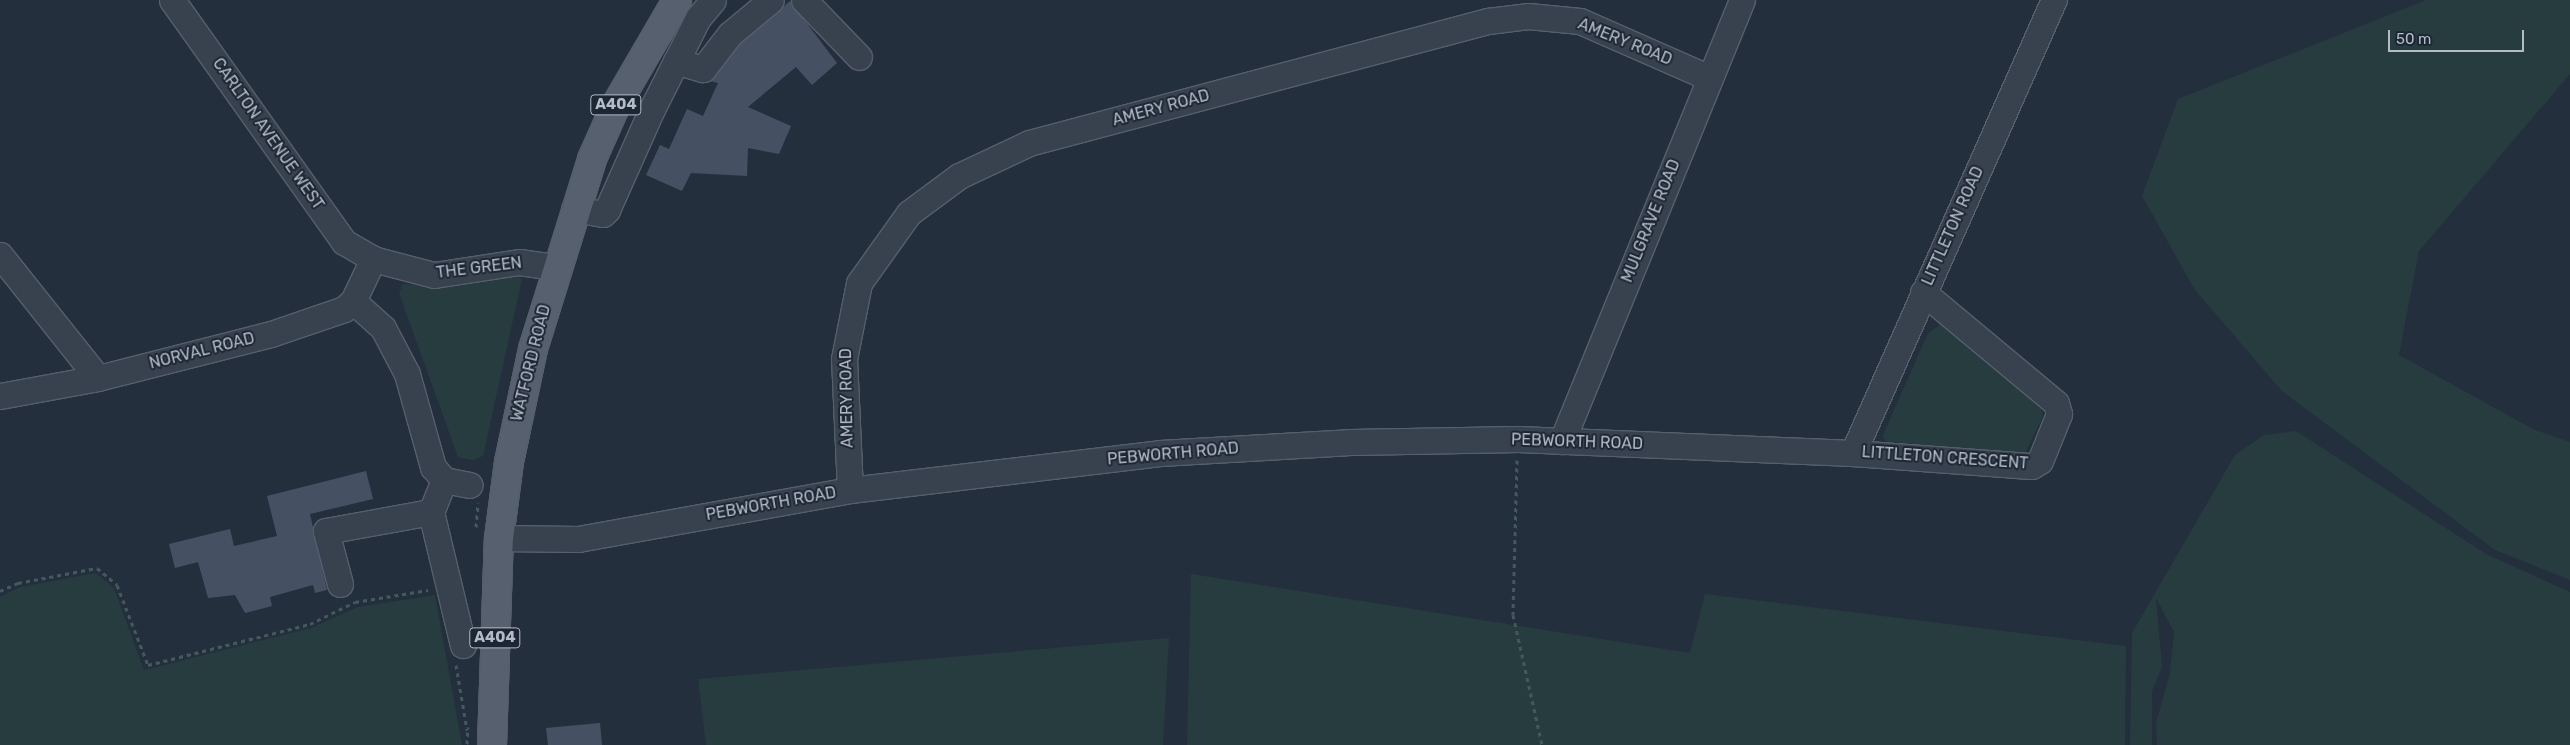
<!DOCTYPE html>
<html>
<head>
<meta charset="utf-8">
<style>
	body { margin:0 }
	#map { position:relative; width:2570px; height:745px; overflow:hidden; background:#242f3e; font-family:Rubik,sans-serif }
	div>[style] { position:absolute }
	.green>* { inset:0; background:#263c3f }
	.building>* { inset:0; background:#455162 }
	.path>* { height:3px; margin-top:-1.5px; transform-origin:0; background:repeating-linear-gradient(90deg,#44595c 0 4px,transparent 0 8px) }
	.roads { filter:drop-shadow(1px 0 #565f6c) drop-shadow(-1px 0 #565f6c) drop-shadow(0 1px #565f6c) drop-shadow(0 -1px #565f6c) }
	.minor>* { height:25px; margin:-12.5px; padding:0 12.5px; transform-origin:12.5px; border-radius:12.5px; background:#38414e }
	.major>* { height:28px; margin:-14px; padding:0 14px; transform-origin:14px; border-radius:14px; background:#56606e }
	span { translate:-50% -50%; white-space:nowrap; text-align:center; line-height:1.15; -webkit-text-stroke:4px #1d2633; paint-order:stroke }
	.shield-label span { padding:1px 4px; background:#1d2633; border:1px solid; border-radius:4px; -webkit-text-stroke-width:0 }
	.shield-label { font-size:15px; color:#b4bcc9; font-weight:700 }
	.street-label { font-size:16px; color:#b4bcc9 }
	.scale { position:absolute; left:2388px; top:30px; width:136px; height:22px; box-sizing:border-box; border:2px solid #b4bcc9; border-top:0; padding-left:6px; font-size:15px; line-height:18px; white-space:nowrap; color:#b4bcc9; -webkit-text-stroke:4px #1d2633; paint-order:stroke }
</style>
</head>
<body>
<div id="map">
	<div class="green">
		<i style="clip-path:polygon(2426px 0,2570px 0,2570px 74px,2419px 251px,2399px 355px,2533px 429px,2570px 442px,2570px 580px,2495px 550px,2282px 391px,2195px 290px,2142px 196px,2178px 99px)"></i>
		<i style="clip-path:polygon(514px 275px,522px 279px,483px 456px,473px 460px,458px 457px,399px 293px,403px 284px,459px 286px)"></i>
		<i style="clip-path:polygon(1941px 324px,2041px 408px,2043px 416px,2024px 456px,1885px 441px,1883px 435px,1928px 333px)"></i>
		<i style="clip-path:polygon(2296px 431px,2486px 554px,2570px 592px,2570px 745px,2157px 745px,2156px 723px,2170px 673px,2174px 632px,2156px 598px,2162px 667px,2152px 691px,2152px 745px,2130px 745px,2132px 633px,2235px 455px,2264px 435px)"></i>
		<i style="clip-path:polygon(96px 573px,114px 588px,144px 670px,311px 628px,358px 607px,435px 595px,462px 745px,0 745px,0 597px,20px 587px)"></i>
		<i style="clip-path:polygon(1191px 574px,1690px 653px,1705px 594px,2126px 646px,2125px 745px,1187px 745px)"></i>
		<i style="clip-path:polygon(1169px 638px,1163px 745px,706px 745px,698px 679px)"></i>
	</div>
	<div class="building">
		<i style="clip-path:polygon(790px 1px,837px 63px,812px 85px,796px 67px,748px 107px,791px 126px,779px 154px,748px 148px,747px 176px,691px 173px,682px 191px,646px 175px,660px 145px,669px 149px,687px 109px,703px 116px,718px 83px,710px 81px,740px 44px)"></i>
		<i style="clip-path:polygon(366px 471px,373px 499px,310px 514px,327px 590px,315px 593px,313px 585px,270px 597px,272px 606px,245px 613px,235px 595px,208px 598px,198px 562px,175px 568px,169px 544px,230px 529px,234px 546px,277px 536px,267px 496px)"></i>
		<i style="clip-path:polygon(600px 723px,602px 745px,548px 745px,546px 728px)"></i>
	</div>
	<div class="path">
		<i style="left:1517px;top:460px;width:155px;rotate:91.5deg"></i>
		<i style="left:1513px;top:615px;width:133px;rotate:77.4deg"></i>
		<i style="left:476px;top:527px;width:24px;rotate:-85deg"></i>
		<i style="left:0;top:591px;width:20px;rotate:-24deg"></i>
		<i style="left:18px;top:583px;width:80px;rotate:-10.8deg"></i>
		<i style="left:97px;top:568px;width:26px;rotate:40deg"></i>
		<i style="left:117px;top:585px;width:86px;rotate:68.8deg"></i>
		<i style="left:148px;top:665px;width:167px;rotate:-14.2deg"></i>
		<i style="left:310px;top:624px;width:50px;rotate:-26.1deg"></i>
		<i style="left:355px;top:602px;width:74px;rotate:-9.3deg"></i>
		<i style="left:456px;top:665px;width:66px;rotate:80.4deg"></i>
		<i style="left:467px;top:744px;width:17px;rotate:-87deg"></i>
	</div>
	<div class="roads">
		<div class="minor">
			<i style="left:172px;top:0;width:297px;rotate:54.6deg"></i>
			<i style="left:344px;top:242px;width:34px;rotate:30deg"></i>
			<i style="left:373px;top:259px;width:63px;rotate:14.7deg"></i>
			<i style="left:434px;top:275px;width:86px;rotate:-8.7deg"></i>
			<i style="left:519px;top:262px;width:37px;rotate:8deg"></i>
			<i style="left:804px;top:0;width:79px;rotate:46deg"></i>
			<i style="left:676px;top:61px;width:28px;rotate:17deg"></i>
			<i style="left:703px;top:69px;width:44px;rotate:-52.4deg"></i>
			<i style="left:730px;top:34px;width:53px;rotate:-39.7deg"></i>
			<i style="left:574px;top:209px;width:29px;rotate:10deg"></i>
			<i style="left:603px;top:214px;width:6px;rotate:-45deg"></i>
			<i style="left:607px;top:210px;width:111px;rotate:-66deg"></i>
			<i style="left:652px;top:109px;width:102px;rotate:-63.2deg"></i>
			<i style="left:698px;top:18px;width:23px;rotate:-50deg"></i>
			<i style="left:0;top:255px;width:157px;rotate:51.5deg"></i>
			<i style="left:353px;top:301px;width:40px;rotate:42deg"></i>
			<i style="left:383px;top:328px;width:52px;rotate:62.4deg"></i>
			<i style="left:407px;top:374px;width:97px;rotate:74.4deg"></i>
			<i style="left:433px;top:467px;width:17px;rotate:50deg"></i>
			<i style="left:444px;top:480px;width:26px;rotate:11deg"></i>
			<i style="left:0;top:396px;width:100px;rotate:-10.4deg"></i>
			<i style="left:98px;top:378px;width:179px;rotate:-14.3deg"></i>
			<i style="left:271px;top:334px;width:77px;rotate:-18.9deg"></i>
			<i style="left:344px;top:309px;width:12px;rotate:-42deg"></i>
			<i style="left:353px;top:301px;width:47px;rotate:-64.5deg"></i>
			<i style="left:1562px;top:441px;width:476px;rotate:-67.8deg"></i>
			<i style="left:1853px;top:453px;width:496px;rotate:-66.1deg"></i>
			<i style="left:444px;top:480px;width:35px;rotate:112deg"></i>
			<i style="left:431px;top:512px;width:137px;rotate:76.5deg"></i>
			<i style="left:850px;top:490px;width:131px;rotate:-92.6deg"></i>
			<i style="left:844px;top:359px;width:77px;rotate:-78.8deg"></i>
			<i style="left:859px;top:283px;width:86px;rotate:-54.5deg"></i>
			<i style="left:909px;top:213px;width:62px;rotate:-36.5deg"></i>
			<i style="left:959px;top:176px;width:77px;rotate:-25.2deg"></i>
			<i style="left:1029px;top:143px;width:475px;rotate:-14.9deg"></i>
			<i style="left:1488px;top:21px;width:40px;rotate:-7.1deg"></i>
			<i style="left:1528px;top:16px;width:52px;rotate:5.5deg"></i>
			<i style="left:1580px;top:21px;width:142px;rotate:23.7deg"></i>
			<i style="left:499px;top:538px;width:79px;rotate:0.7deg"></i>
			<i style="left:578px;top:539px;width:276px;rotate:-10.2deg"></i>
			<i style="left:850px;top:490px;width:312px;rotate:-6.8deg"></i>
			<i style="left:1160px;top:453px;width:191px;rotate:-3.3deg"></i>
			<i style="left:1351px;top:442px;width:167px;rotate:-1deg"></i>
			<i style="left:1518px;top:439px;width:335px;rotate:2.4deg"></i>
			<i style="left:1853px;top:453px;width:179px;rotate:4.2deg"></i>
			<i style="left:2032px;top:466px;width:9px;rotate:-32deg"></i>
			<i style="left:2040px;top:461px;width:51px;rotate:-68deg"></i>
			<i style="left:2059px;top:414px;width:11px;rotate:-105deg"></i>
			<i style="left:2056px;top:403px;width:173px;rotate:-140.2deg"></i>
			<i style="left:340px;top:584px;width:55px;rotate:-104.8deg"></i>
			<i style="left:326px;top:531px;width:107px;rotate:-10.3deg"></i>
		</div>
		<div class="major">
			<i style="left:492px;top:745px;width:207px;rotate:-88.1deg"></i>
			<i style="left:499px;top:538px;width:77px;rotate:-82.5deg"></i>
			<i style="left:509px;top:462px;width:116px;rotate:-78deg"></i>
			<i style="left:533px;top:349px;width:199px;rotate:-72.7deg"></i>
			<i style="left:592px;top:159px;width:59px;rotate:-66deg"></i>
			<i style="left:616px;top:105px;width:121px;rotate:-59.8deg"></i>
		</div>
	</div>
	<div class="shield-label">
		<span style="left:616px;top:105px">A404</span>
		<span style="left:495px;top:638px">A404</span>
	</div>
	<div class="street-label">
		<span style="left:1625px;top:42px;rotate:22deg">AMERY ROAD</span>
		<span style="left:1161px;top:108px;rotate:-15deg">AMERY ROAD</span>
		<span style="left:268px;top:134px;rotate:55deg">CARLTON AVENUE WEST</span>
		<span style="left:1651px;top:221px;rotate:-68deg">MULGRAVE ROAD</span>
		<span style="left:1953px;top:226px;rotate:-66deg">LITTLETON ROAD</span>
		<span style="left:479px;top:268px;rotate:-7deg">THE GREEN</span>
		<span style="left:202px;top:351px;rotate:-14deg">NORVAL ROAD</span>
		<span style="left:531px;top:363px;rotate:-76deg">WATFORD ROAD</span>
		<span style="left:847px;top:398px;rotate:-91deg">AMERY ROAD</span>
		<span style="left:1577px;top:442px;rotate:2deg">PEBWORTH ROAD</span>
		<span style="left:1173px;top:454px;rotate:-5deg">PEBWORTH ROAD</span>
		<span style="left:1945px;top:458px;rotate:4deg">LITTLETON CRESCENT</span>
		<span style="left:771px;top:504px;rotate:-10deg">PEBWORTH ROAD</span>
	</div>
	<div class="scale">50 m</div>
</div>
</body>
</html>
